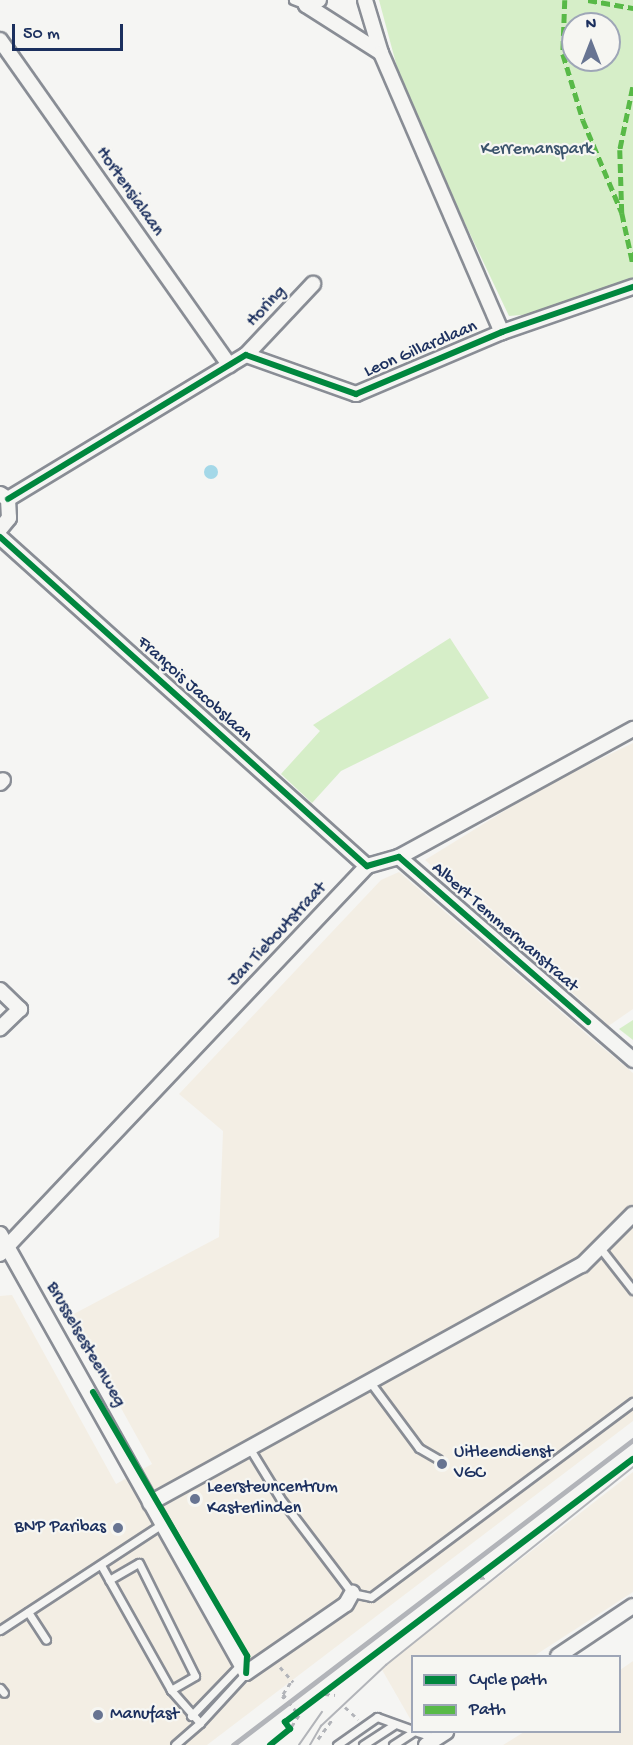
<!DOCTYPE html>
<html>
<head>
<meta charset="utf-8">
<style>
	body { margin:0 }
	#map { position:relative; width:633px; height:1745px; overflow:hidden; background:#f5f5f3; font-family:"Gochi Hand",sans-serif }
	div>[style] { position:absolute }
	.built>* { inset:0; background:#f3eee4 }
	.green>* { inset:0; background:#d6eec8 }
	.water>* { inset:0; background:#a4d8e8 }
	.round { border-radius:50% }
	.path>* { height:3px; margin-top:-1.5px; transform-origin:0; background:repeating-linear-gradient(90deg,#b2b4b9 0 4.5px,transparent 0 9px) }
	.roads { filter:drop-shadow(2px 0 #898d95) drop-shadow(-2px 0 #898d95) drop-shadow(0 2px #898d95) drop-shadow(0 -2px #898d95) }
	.lane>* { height:7px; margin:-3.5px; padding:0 3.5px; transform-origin:3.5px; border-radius:3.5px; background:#f5f5f3 }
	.street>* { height:14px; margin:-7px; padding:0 7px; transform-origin:7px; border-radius:7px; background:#f5f5f3 }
	.tram>* { height:1.5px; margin:-0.75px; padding:0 0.75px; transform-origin:0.75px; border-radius:0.75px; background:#b2b4b9 }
	.rail>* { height:4.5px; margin:-2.25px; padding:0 2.25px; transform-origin:2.25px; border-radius:2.25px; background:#b2b4b9 }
	.path-bridge>* { height:3px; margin-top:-1.5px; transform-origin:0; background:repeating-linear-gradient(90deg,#b2b4b9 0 4.5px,transparent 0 9px) }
	.quiet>* { height:4.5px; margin-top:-2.25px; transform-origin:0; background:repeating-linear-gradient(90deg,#58b947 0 9px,transparent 0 13.5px) }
	.cycleway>* { height:6px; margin:-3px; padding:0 3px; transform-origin:3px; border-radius:3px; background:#00873e }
	.dots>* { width:16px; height:16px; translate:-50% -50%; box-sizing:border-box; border:3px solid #f6f6f2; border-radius:50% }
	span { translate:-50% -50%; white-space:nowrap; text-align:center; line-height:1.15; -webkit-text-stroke:4.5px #f6f6f2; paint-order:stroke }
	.park-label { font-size:18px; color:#3b546c }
	.street-label { font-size:18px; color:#1b2f5e }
	.poi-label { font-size:18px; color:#1b2f5e }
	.left { translate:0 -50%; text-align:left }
	.right { translate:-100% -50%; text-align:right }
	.legend { position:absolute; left:411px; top:1655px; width:210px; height:78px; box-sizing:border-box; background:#f6f6f2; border:2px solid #9ea6b7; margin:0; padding:8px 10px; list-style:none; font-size:18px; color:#1b2f5e }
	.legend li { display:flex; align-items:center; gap:12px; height:30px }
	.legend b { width:30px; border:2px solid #9ea6b7 }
	.north { position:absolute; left:561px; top:12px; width:60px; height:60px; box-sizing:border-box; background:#f6f6f2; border:2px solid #9ea6b7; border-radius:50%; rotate:0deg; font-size:16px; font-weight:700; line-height:24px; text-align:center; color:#1b2f5e }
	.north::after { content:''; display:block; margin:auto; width:21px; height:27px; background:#677492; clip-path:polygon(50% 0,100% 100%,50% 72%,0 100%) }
	.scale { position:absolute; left:12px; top:24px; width:111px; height:27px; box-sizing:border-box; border:3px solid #1b2f5e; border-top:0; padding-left:8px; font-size:18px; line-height:21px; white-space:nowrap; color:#1b2f5e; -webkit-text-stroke:4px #f6f6f2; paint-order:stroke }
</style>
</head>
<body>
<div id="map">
	<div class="built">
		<i style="clip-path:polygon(633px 743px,633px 1009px,591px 1038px,633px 1073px,633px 1421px,207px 1745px,0 1745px,0 1296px,12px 1295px,116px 1484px,152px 1464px,70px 1316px,219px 1237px,223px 1131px,179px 1094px,381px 880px,399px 872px,591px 1038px,606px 1023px,425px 860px,545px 786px)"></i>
		<i style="clip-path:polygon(633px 1472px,633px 1592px,534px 1656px,412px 1656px,412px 1722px,381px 1668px)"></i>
		<i style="clip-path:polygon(633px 1661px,633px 1745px,503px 1745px,524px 1732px,620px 1732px,620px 1670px)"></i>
	</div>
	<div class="green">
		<i style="clip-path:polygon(evenodd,379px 0,633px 0,633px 281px,533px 314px,509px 316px,405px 97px,379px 0,573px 24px,609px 24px,609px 60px,573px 60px,573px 24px)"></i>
		<i style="clip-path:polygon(450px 638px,489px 698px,341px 771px,312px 803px,281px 774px,320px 731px,313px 725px)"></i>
		<i style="clip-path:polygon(633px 1020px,633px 1040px,619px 1029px)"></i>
	</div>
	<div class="water">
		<i class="round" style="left:204px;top:465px;width:14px;height:14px"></i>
	</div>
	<div class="path">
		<i style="left:480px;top:1578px;width:8px;rotate:-7deg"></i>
		<i style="left:280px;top:1667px;width:20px;rotate:49deg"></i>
		<i style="left:283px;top:1694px;width:17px;rotate:-57deg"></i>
		<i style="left:325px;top:1694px;width:10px;rotate:6deg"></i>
		<i style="left:282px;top:1698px;width:4px;rotate:-34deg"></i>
		<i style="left:345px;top:1707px;width:18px;rotate:43deg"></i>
		<i style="left:299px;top:1715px;width:17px;rotate:123deg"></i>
		<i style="left:290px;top:1729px;width:9px;rotate:-126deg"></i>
		<i style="left:285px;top:1722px;width:436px;rotate:-37.1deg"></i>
		<i style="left:318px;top:1739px;width:24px;rotate:-54deg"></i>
	</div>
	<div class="roads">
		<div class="lane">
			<i style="left:293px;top:0;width:14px;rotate:21deg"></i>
			<i style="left:601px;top:1249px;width:52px;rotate:52deg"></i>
			<i style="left:370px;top:1382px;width:82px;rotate:53.4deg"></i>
			<i style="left:419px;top:1448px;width:22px;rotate:30deg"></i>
			<i style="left:250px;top:1449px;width:57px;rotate:58.5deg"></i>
			<i style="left:280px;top:1498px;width:119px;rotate:52.8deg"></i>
			<i style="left:352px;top:1593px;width:19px;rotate:12deg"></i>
			<i style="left:371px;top:1597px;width:327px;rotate:-36.7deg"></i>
			<i style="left:102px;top:1567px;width:141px;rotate:60.7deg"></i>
			<i style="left:171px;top:1690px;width:44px;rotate:48.7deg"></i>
			<i style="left:200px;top:1723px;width:33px;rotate:139deg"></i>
			<i style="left:109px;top:1580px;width:34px;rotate:-30deg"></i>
			<i style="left:139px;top:1563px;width:126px;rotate:63.6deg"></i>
			<i style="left:195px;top:1676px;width:28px;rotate:150deg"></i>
			<i style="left:28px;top:1612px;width:33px;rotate:57deg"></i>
			<i style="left:0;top:1630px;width:194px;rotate:-33.2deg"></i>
			<i style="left:0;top:1688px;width:6px;rotate:51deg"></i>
			<i style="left:191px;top:1716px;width:72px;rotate:-46.1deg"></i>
			<i style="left:200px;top:1723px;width:68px;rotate:-47.4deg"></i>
			<i style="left:417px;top:1732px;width:20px;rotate:18deg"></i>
			<i style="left:337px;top:1745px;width:49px;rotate:-35deg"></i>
			<i style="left:377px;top:1717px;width:37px;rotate:20deg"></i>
			<i style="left:363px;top:1745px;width:38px;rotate:-33deg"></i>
			<i style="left:393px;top:1745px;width:24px;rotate:-33deg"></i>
		</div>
		<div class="street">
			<i style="left:319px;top:0;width:14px;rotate:159deg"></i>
			<i style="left:306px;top:5px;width:89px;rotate:32.6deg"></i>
			<i style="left:365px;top:0;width:55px;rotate:73.2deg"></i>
			<i style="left:381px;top:53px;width:304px;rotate:66.6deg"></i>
			<i style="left:0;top:40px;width:398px;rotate:54.8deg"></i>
			<i style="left:246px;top:355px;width:98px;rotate:-46.7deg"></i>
			<i style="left:0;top:494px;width:9px;rotate:32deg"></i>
			<i style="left:8px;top:499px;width:19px;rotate:87deg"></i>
			<i style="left:9px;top:518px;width:14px;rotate:129deg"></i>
			<i style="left:8px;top:499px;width:278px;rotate:-31.2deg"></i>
			<i style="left:246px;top:355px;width:117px;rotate:19.5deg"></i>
			<i style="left:356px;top:394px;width:159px;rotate:-23deg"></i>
			<i style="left:502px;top:332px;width:139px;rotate:-19deg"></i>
			<i style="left:0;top:537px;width:493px;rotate:41.9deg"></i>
			<i style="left:0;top:783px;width:4px;rotate:-45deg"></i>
			<i style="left:399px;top:857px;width:310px;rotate:40.9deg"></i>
			<i style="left:0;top:990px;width:28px;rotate:44deg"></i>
			<i style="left:20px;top:1009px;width:28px;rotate:136deg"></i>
			<i style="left:0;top:1234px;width:503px;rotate:60.74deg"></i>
			<i style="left:246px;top:1673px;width:121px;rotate:-34.6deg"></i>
			<i style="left:346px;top:1604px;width:13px;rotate:-61deg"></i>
			<i style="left:0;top:1254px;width:534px;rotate:-46.59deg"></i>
			<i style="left:367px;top:866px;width:33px;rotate:-16deg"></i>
			<i style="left:399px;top:857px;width:267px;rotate:-28.7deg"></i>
			<i style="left:150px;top:1503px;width:493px;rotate:-28.9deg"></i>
			<i style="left:582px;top:1265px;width:72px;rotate:-45deg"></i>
			<i style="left:558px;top:1656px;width:90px;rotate:-33.7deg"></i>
			<i style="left:426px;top:1745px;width:24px;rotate:-33deg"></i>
		</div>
	</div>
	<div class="tram">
		<i style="left:299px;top:1745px;width:40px;rotate:-55.1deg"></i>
		<i style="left:310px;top:1745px;width:22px;rotate:-60deg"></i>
		<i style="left:321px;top:1726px;width:89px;rotate:-43.2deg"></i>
		<i style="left:386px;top:1665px;width:317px;rotate:-38.7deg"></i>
	</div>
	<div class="rail">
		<i style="left:233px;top:1745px;width:503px;rotate:-37.33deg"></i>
	</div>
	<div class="path-bridge">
		<i style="left:283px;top:1694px;width:26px;rotate:53deg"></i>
	</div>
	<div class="quiet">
		<i style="left:565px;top:0;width:54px;rotate:92.1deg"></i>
		<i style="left:563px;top:54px;width:69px;rotate:73.1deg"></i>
		<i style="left:583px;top:120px;width:101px;rotate:67.2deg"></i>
		<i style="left:588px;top:0;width:46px;rotate:10.1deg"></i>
		<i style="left:633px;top:87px;width:64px;rotate:101.7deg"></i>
		<i style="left:620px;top:150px;width:63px;rotate:88.2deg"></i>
		<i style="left:622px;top:213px;width:52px;rotate:77.8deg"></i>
	</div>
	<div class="cycleway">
		<i style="left:8px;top:499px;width:278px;rotate:-31.2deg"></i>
		<i style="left:246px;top:355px;width:117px;rotate:19.5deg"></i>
		<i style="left:356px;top:394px;width:159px;rotate:-23deg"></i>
		<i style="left:502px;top:332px;width:139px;rotate:-19deg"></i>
		<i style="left:0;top:537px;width:493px;rotate:41.9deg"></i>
		<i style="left:367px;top:866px;width:33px;rotate:-16deg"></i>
		<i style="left:399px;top:857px;width:251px;rotate:41.1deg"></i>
		<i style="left:93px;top:1392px;width:306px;rotate:59.7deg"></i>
		<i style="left:247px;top:1656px;width:17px;rotate:93deg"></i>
		<i style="left:270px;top:1745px;width:26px;rotate:-39deg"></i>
		<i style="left:290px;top:1729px;width:9px;rotate:-126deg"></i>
		<i style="left:285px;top:1722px;width:436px;rotate:-37.1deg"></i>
	</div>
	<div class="dots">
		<i style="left:442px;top:1464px;background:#677492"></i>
		<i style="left:195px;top:1499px;background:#677492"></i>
		<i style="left:118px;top:1528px;background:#677492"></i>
		<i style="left:98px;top:1715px;background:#677492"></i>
	</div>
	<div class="park-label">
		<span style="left:537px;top:150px">Kerremanspark</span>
	</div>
	<div class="street-label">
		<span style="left:129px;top:192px;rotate:55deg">Hortensialaan</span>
		<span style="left:267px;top:307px;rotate:-47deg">Horing</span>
		<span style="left:421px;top:350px;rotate:-23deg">Leon Gillardlaan</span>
		<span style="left:194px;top:690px;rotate:42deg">François Jacobslaan</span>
		<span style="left:504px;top:928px;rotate:41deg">Albert Temmermanstraat</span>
		<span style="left:278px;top:935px;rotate:-47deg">Jan Tieboutstraat</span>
		<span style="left:85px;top:1345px;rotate:60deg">Brusselsesteenweg</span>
	</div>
	<div class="poi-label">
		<span class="left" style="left:454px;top:1464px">Uitleendienst<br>VGC</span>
		<span class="left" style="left:207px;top:1499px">Leersteuncentrum<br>Kasterlinden</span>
		<span class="right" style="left:106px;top:1528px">BNP Paribas</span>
		<span class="left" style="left:110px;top:1715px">Manufast</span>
	</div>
	<ul class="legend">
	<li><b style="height:8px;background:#00873e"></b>Cycle path</li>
	<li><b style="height:8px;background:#58b947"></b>Path</li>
	</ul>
	<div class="north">N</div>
	<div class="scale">50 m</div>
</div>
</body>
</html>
